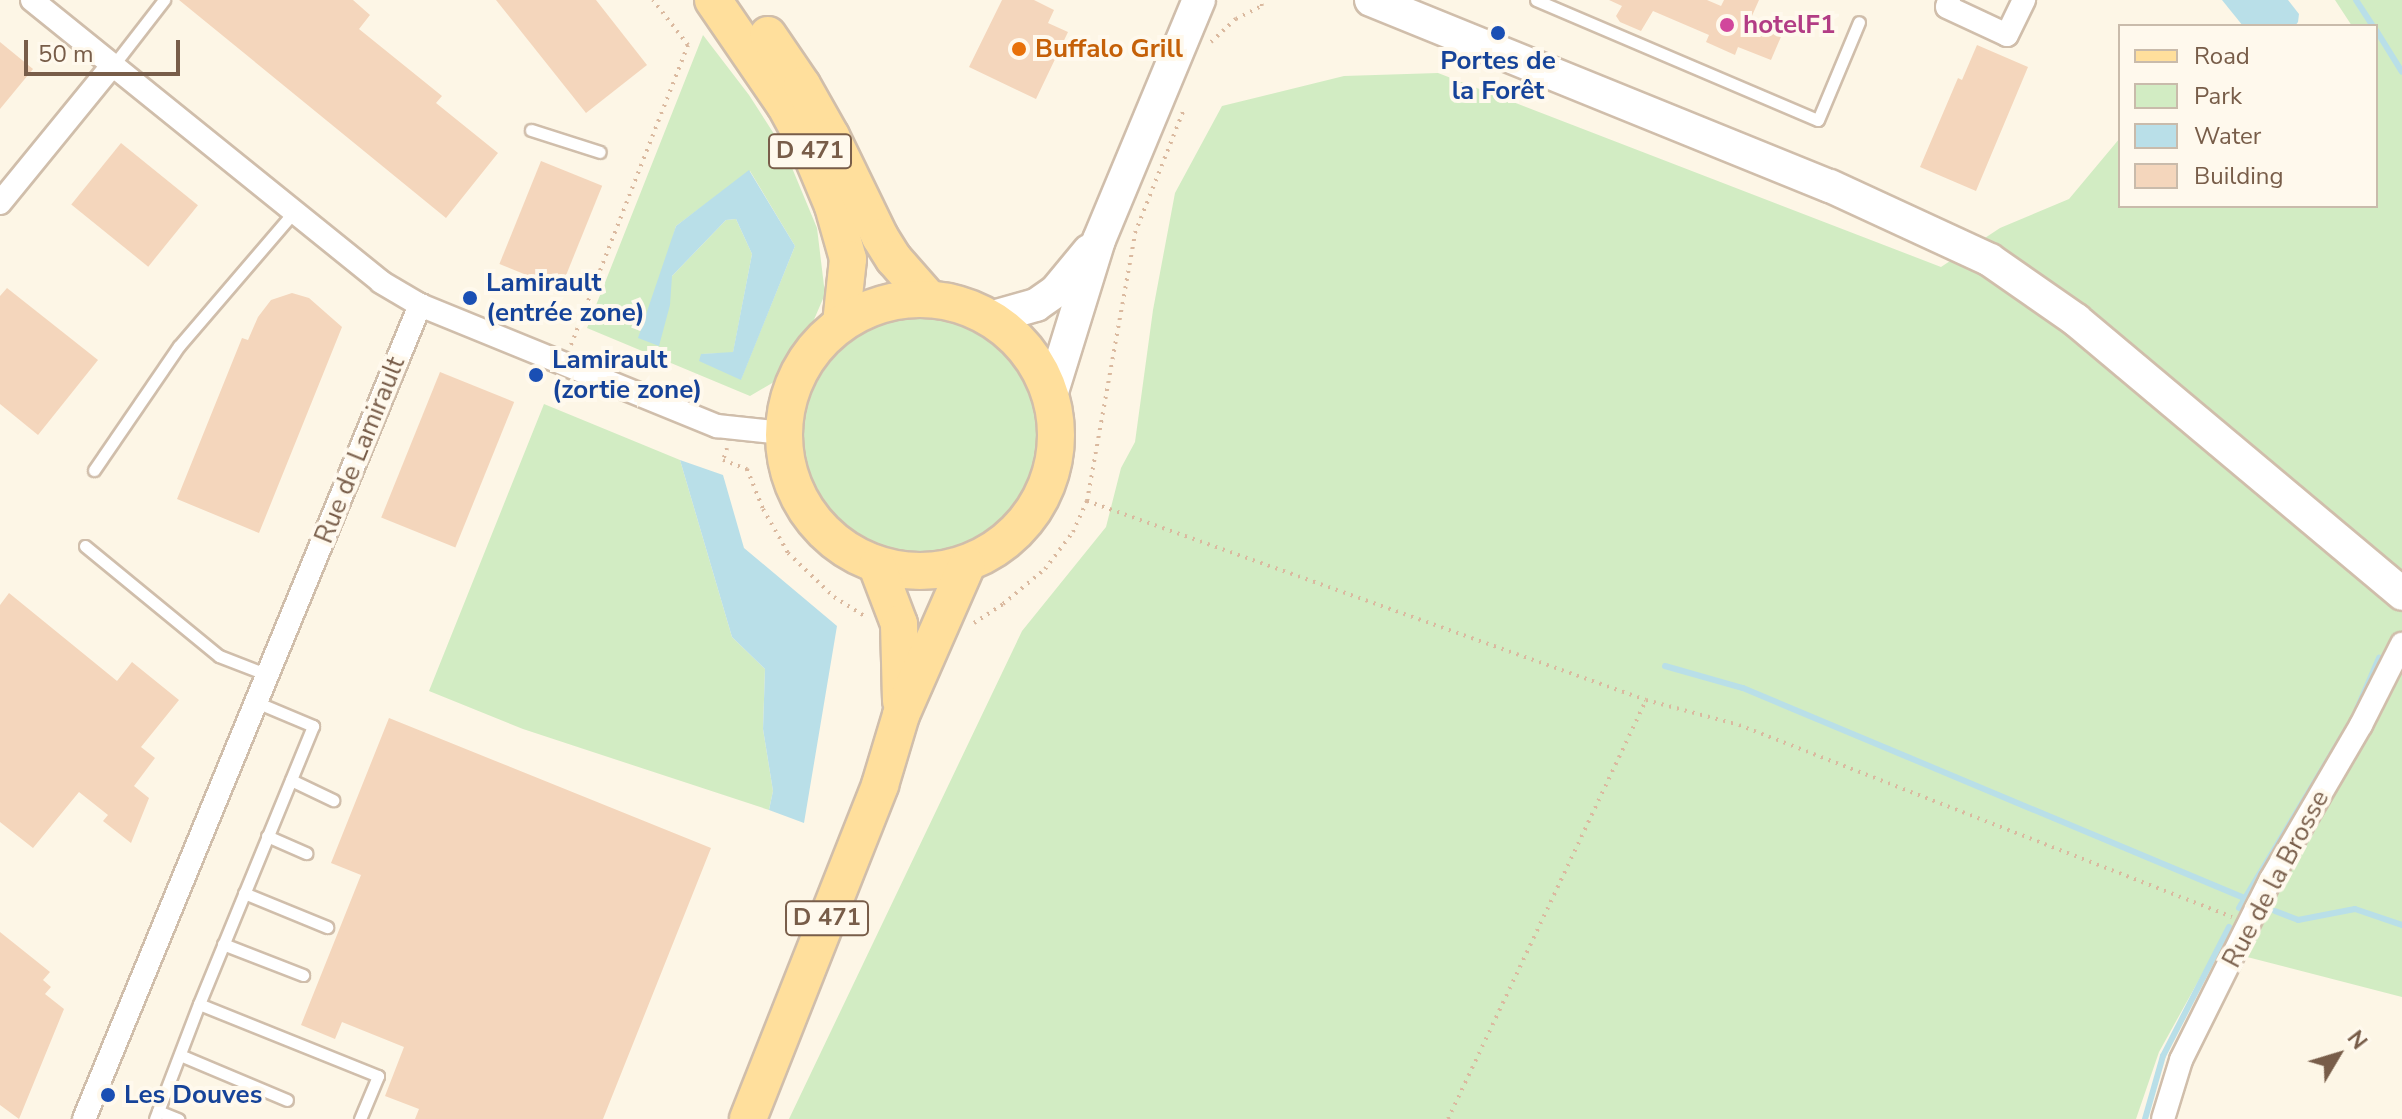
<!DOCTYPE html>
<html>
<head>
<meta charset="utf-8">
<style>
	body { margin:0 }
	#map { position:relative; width:2402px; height:1119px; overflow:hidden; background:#fdf6e6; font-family:"Nunito Sans",sans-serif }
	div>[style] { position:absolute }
	.green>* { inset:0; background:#d2ecc3 }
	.round { border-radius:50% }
	.water>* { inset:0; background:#b9dfe8 }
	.stream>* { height:6px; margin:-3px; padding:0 3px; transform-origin:3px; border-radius:3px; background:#b9dfe8 }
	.building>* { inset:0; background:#f4d6bc; transform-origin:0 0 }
	.path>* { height:4px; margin-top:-2px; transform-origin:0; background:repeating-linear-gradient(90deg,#dab99f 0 2px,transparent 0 8px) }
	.roads { filter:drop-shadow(2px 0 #d0beab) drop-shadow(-2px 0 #d0beab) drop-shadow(0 2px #d0beab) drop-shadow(0 -2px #d0beab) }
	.lane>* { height:11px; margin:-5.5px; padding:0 5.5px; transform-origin:5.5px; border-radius:5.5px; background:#fff }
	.street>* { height:22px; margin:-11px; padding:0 11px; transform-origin:11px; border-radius:11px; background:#fff }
	.secondary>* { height:32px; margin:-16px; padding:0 16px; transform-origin:16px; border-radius:16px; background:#fff }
	.primary>* { height:36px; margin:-18px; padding:0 18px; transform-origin:18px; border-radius:18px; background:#ffdf9c }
	.primary>.ring { margin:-18px; padding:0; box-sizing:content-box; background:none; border:36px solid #ffdf9c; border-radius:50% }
	.dots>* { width:22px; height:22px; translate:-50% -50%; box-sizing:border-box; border:4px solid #fff9ed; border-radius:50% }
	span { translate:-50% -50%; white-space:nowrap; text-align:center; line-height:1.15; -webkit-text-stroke:8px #fff9ed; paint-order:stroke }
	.shield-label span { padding:2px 6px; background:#fff9ed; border:2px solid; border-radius:6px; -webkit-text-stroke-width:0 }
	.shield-label { font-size:24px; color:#785d49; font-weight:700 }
	.hotel-label { font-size:26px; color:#b23c85; font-weight:700 }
	.left { translate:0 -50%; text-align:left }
	.food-label { font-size:26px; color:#c56008; font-weight:700 }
	.transit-label { font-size:26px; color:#164399; font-weight:700 }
	.street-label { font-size:26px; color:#785d49 }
	.legend { position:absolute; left:2118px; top:24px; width:260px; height:184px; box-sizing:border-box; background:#fff9ed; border:2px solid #c9bbab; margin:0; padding:10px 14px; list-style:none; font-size:24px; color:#785d49 }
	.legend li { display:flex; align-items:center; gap:16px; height:40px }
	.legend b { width:40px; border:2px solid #c9bbab }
	.north { position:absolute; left:2298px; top:1015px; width:80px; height:80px; -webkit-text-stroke:6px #fff9ed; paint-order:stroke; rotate:52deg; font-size:22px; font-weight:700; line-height:32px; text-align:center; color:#785d49 }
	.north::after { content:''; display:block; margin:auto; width:28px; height:36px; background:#785d49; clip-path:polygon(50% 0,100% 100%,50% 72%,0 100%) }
	.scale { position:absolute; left:24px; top:40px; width:156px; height:36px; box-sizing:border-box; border:4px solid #785d49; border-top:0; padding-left:10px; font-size:24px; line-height:28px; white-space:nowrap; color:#785d49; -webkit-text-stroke:6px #fff9ed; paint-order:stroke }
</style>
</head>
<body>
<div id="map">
	<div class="green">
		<i style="clip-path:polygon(2335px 0,2402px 0,2402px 997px,2216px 949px,2159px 1052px,2136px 1119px,789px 1119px,1022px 631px,1106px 527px,1121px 468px,1135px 442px,1153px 310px,1175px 193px,1222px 106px,1344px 76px,1438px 73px,1941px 267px,2000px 228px,2069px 199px,2120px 138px,2120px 206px,2376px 206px,2376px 26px,2352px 26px)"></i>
		<i style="clip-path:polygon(evenodd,703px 35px,749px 95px,785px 151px,817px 228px,825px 294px,807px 336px,779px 379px,750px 396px,587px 328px,703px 35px,750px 171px,795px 246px,741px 379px,701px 354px,733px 353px,752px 254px,736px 219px,726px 220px,672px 276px,664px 269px,676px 226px,750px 171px)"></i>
		<i class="round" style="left:803px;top:317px;width:244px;height:244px"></i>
		<i style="clip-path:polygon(544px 404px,680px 460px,732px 637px,765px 669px,763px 729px,773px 791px,769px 810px,523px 729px,429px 691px)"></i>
	</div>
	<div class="water">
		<i style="clip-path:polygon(2222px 0,2288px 0,2299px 14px,2298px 22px,2295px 26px,2243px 26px)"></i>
		<i style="clip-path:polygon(749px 170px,795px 246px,741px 380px,699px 361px,701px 354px,733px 352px,752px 254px,736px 219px,726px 220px,672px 276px,670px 305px,659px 346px,638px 338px,676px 226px)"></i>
		<i style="clip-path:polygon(680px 460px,723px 475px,744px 548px,837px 626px,804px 823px,769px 810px,773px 791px,763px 729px,765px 669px,732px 637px)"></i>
	</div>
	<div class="stream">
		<i style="left:2356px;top:0;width:31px;rotate:57deg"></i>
		<i style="left:2376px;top:30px;width:49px;rotate:58.2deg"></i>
		<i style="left:1665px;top:666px;width:81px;rotate:15.8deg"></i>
		<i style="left:1743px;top:688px;width:549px;rotate:22.73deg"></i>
		<i style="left:2357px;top:709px;width:56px;rotate:-66.7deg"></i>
		<i style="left:2239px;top:908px;width:216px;rotate:-59deg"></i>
		<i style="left:2275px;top:911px;width:25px;rotate:21deg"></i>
		<i style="left:2298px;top:920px;width:58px;rotate:-10.9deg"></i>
		<i style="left:2355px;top:909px;width:50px;rotate:18.8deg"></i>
		<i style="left:2145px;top:1119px;width:66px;rotate:-74.1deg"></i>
		<i style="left:2163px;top:1056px;width:145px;rotate:-62.9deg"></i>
	</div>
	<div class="building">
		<i style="clip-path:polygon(179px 0,353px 0,370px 15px,359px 29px,442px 96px,436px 103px,498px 153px,446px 218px)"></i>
		<i style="clip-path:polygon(496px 0,596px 0,647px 65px,586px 113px)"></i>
		<i style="clip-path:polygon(1002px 0,1034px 0,1054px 10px,1048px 23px,1068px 32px,1036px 99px,969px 67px)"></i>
		<i style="clip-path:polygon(1609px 0,1707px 0,1721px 6px,1724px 0,1759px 0,1751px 18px,1783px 32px,1771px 60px,1738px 47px,1735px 55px,1706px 42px,1709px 35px,1653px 11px,1641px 31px,1620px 22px,1616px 16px,1622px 6px)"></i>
		<i style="clip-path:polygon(0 42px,33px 69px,0 109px)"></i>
		<i style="clip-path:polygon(1977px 45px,2028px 67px,1976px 191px,1920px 167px,1958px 78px,1962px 80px)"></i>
		<i style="left:121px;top:143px;width:99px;height:79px;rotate:39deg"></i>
		<i style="left:541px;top:161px;width:66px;height:111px;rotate:22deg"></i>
		<i style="clip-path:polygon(7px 288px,98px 360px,38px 435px,0 404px,0 296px)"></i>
		<i style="clip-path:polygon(292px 293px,309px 298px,342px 327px,259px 533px,177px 499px,242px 338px,248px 340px,258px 317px,271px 300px)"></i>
		<i style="left:440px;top:372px;width:80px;height:157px;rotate:22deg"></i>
		<i style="clip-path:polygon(9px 593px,117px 681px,132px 662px,179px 700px,141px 747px,155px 758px,134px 786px,149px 798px,131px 843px,103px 821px,108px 815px,79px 792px,33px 848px,0 822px,0 605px)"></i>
		<i style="clip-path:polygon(389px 718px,711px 848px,603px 1119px,415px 1119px,419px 1109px,385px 1096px,404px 1047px,342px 1022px,335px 1039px,301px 1025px,361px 875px,331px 863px)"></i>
		<i style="clip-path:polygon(0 932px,50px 972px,43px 980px,51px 987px,45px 994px,64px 1009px,19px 1119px,0 1105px)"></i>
	</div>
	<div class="path">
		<i style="left:1211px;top:42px;width:34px;rotate:-43deg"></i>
		<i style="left:1236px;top:19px;width:29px;rotate:-27deg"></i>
		<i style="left:1262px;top:6px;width:6px;rotate:-108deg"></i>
		<i style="left:571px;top:345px;width:322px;rotate:-68.7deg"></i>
		<i style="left:688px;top:45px;width:57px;rotate:-127.9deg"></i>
		<i style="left:727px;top:448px;width:13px;rotate:108deg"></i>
		<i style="left:723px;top:460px;width:26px;rotate:21deg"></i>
		<i style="left:747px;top:469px;width:43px;rotate:68.2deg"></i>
		<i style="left:763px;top:509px;width:51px;rotate:60.4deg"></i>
		<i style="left:788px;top:553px;width:64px;rotate:43.7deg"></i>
		<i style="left:834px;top:597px;width:39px;rotate:32deg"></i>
		<i style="left:1087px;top:501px;width:593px;rotate:19.6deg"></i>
		<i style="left:1646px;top:700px;width:96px;rotate:15deg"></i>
		<i style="left:1739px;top:725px;width:529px;rotate:21.28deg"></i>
		<i style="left:974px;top:623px;width:35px;rotate:-33deg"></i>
		<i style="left:1003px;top:604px;width:55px;rotate:-39.8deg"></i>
		<i style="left:1045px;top:569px;width:46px;rotate:-52.9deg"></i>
		<i style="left:1073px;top:532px;width:34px;rotate:-66deg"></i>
		<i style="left:1087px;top:501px;width:272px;rotate:-79.8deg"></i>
		<i style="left:1135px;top:233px;width:133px;rotate:-68.4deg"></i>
		<i style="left:1448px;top:1119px;width:463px;rotate:-64.7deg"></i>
	</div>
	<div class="roads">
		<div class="lane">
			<i style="left:1536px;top:0;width:306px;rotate:23.1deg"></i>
			<i style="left:1818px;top:120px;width:106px;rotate:-67.3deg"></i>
			<i style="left:112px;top:67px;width:85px;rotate:-52.2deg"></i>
			<i style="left:531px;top:130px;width:72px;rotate:17.7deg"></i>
			<i style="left:94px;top:470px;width:150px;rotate:-55.6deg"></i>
			<i style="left:179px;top:346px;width:175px;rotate:-49.4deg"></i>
			<i style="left:85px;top:546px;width:173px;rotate:39.4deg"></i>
			<i style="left:219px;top:656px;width:53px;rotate:21.2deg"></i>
			<i style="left:256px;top:702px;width:62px;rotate:22.8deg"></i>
			<i style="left:313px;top:726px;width:300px;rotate:112.3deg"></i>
			<i style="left:199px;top:1004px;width:193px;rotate:21.9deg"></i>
			<i style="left:378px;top:1076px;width:47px;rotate:112.7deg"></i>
			<i style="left:291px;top:780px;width:47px;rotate:25.5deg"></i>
			<i style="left:267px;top:836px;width:43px;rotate:23.6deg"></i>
			<i style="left:244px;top:893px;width:90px;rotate:22.3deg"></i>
			<i style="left:223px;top:944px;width:86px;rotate:21.2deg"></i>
			<i style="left:180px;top:1055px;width:116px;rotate:22.8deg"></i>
			<i style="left:158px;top:1111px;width:22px;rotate:22deg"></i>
			<i style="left:155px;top:1119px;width:123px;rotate:-69.1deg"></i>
		</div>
		<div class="street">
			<i style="left:32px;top:0;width:449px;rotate:38.9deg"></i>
			<i style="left:381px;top:282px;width:45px;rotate:30.5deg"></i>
			<i style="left:420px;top:305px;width:321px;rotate:22.2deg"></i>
			<i style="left:717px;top:426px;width:66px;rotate:6.1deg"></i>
			<i style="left:1949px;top:0;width:7px;rotate:106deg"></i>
			<i style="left:1947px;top:7px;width:66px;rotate:25deg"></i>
			<i style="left:2007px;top:35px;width:39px;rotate:-64deg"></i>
			<i style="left:0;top:203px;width:176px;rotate:-50.8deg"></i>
			<i style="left:84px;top:1119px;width:881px;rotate:-67.57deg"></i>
			<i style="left:2163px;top:1119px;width:62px;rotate:-73deg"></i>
			<i style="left:2181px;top:1060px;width:202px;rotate:-63.6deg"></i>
			<i style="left:2271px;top:879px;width:178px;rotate:-59.7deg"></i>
			<i style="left:2361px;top:725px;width:91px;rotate:-63.2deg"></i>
		</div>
		<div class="secondary">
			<i style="left:1371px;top:0;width:495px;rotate:22.1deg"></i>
			<i style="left:1830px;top:186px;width:176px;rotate:24.8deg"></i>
			<i style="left:1990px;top:260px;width:105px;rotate:34.9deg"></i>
			<i style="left:2076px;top:320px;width:426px;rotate:40deg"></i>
			<i style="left:990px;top:318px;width:48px;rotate:-15.8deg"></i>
			<i style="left:1036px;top:305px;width:24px;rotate:-35deg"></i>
			<i style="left:1056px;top:291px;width:52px;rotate:-50.5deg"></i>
			<i style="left:1051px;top:395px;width:162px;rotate:-72.8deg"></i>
			<i style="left:1099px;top:240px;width:260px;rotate:-67.4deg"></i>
		</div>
		<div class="primary">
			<i style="left:713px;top:0;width:127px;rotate:55.6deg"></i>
			<i style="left:785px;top:105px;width:52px;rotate:61.5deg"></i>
			<i style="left:810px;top:151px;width:60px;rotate:67.3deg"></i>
			<i style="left:833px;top:206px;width:55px;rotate:74.2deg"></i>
			<i style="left:848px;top:259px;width:64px;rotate:96.2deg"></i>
			<i style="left:768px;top:35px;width:60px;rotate:55.8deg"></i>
			<i style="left:802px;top:85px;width:59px;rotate:60.4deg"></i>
			<i style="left:831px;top:136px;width:112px;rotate:64.1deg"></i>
			<i style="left:880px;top:237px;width:26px;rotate:58deg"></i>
			<i style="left:894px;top:259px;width:53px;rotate:48.8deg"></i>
			<i class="ring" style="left:784px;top:299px;width:236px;height:236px"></i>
			<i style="left:877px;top:566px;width:62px;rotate:69.2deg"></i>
			<i style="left:899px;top:624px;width:77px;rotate:88.5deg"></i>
			<i style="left:748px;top:1119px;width:359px;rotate:-68.4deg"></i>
			<i style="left:880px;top:785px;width:73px;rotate:-73.3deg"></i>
			<i style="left:901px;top:715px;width:164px;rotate:-66.3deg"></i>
		</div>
	</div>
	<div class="dots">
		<i style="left:1727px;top:25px;background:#d1479c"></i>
		<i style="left:1498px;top:33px;background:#1a4fb4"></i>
		<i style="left:1019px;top:49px;background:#e8710a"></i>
		<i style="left:470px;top:298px;background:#1a4fb4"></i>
		<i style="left:536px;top:375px;background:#1a4fb4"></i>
		<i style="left:108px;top:1095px;background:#1a4fb4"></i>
	</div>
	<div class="shield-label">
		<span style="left:810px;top:151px">D 471</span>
		<span style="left:827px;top:918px">D 471</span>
	</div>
	<div class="hotel-label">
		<span class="left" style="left:1743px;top:25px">hotelF1</span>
	</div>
	<div class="food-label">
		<span class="left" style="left:1035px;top:49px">Buffalo Grill</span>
	</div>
	<div class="transit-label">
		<span style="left:1498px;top:76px">Portes de<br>la Forêt</span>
		<span class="left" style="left:486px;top:298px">Lamirault<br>(entrée zone)</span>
		<span class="left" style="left:552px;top:375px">Lamirault<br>(zortie zone)</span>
		<span class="left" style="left:124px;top:1095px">Les Douves</span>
	</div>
	<div class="street-label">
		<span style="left:360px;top:450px;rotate:-68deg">Rue de Lamirault</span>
		<span style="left:2276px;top:879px;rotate:-62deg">Rue de la Brosse</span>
	</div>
	<ul class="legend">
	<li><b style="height:10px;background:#ffdf9c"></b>Road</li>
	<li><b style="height:22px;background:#d2ecc3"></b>Park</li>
	<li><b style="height:22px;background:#b9dfe8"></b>Water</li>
	<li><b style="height:22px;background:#f4d6bc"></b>Building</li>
	</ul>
	<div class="north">N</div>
	<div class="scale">50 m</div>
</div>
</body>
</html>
